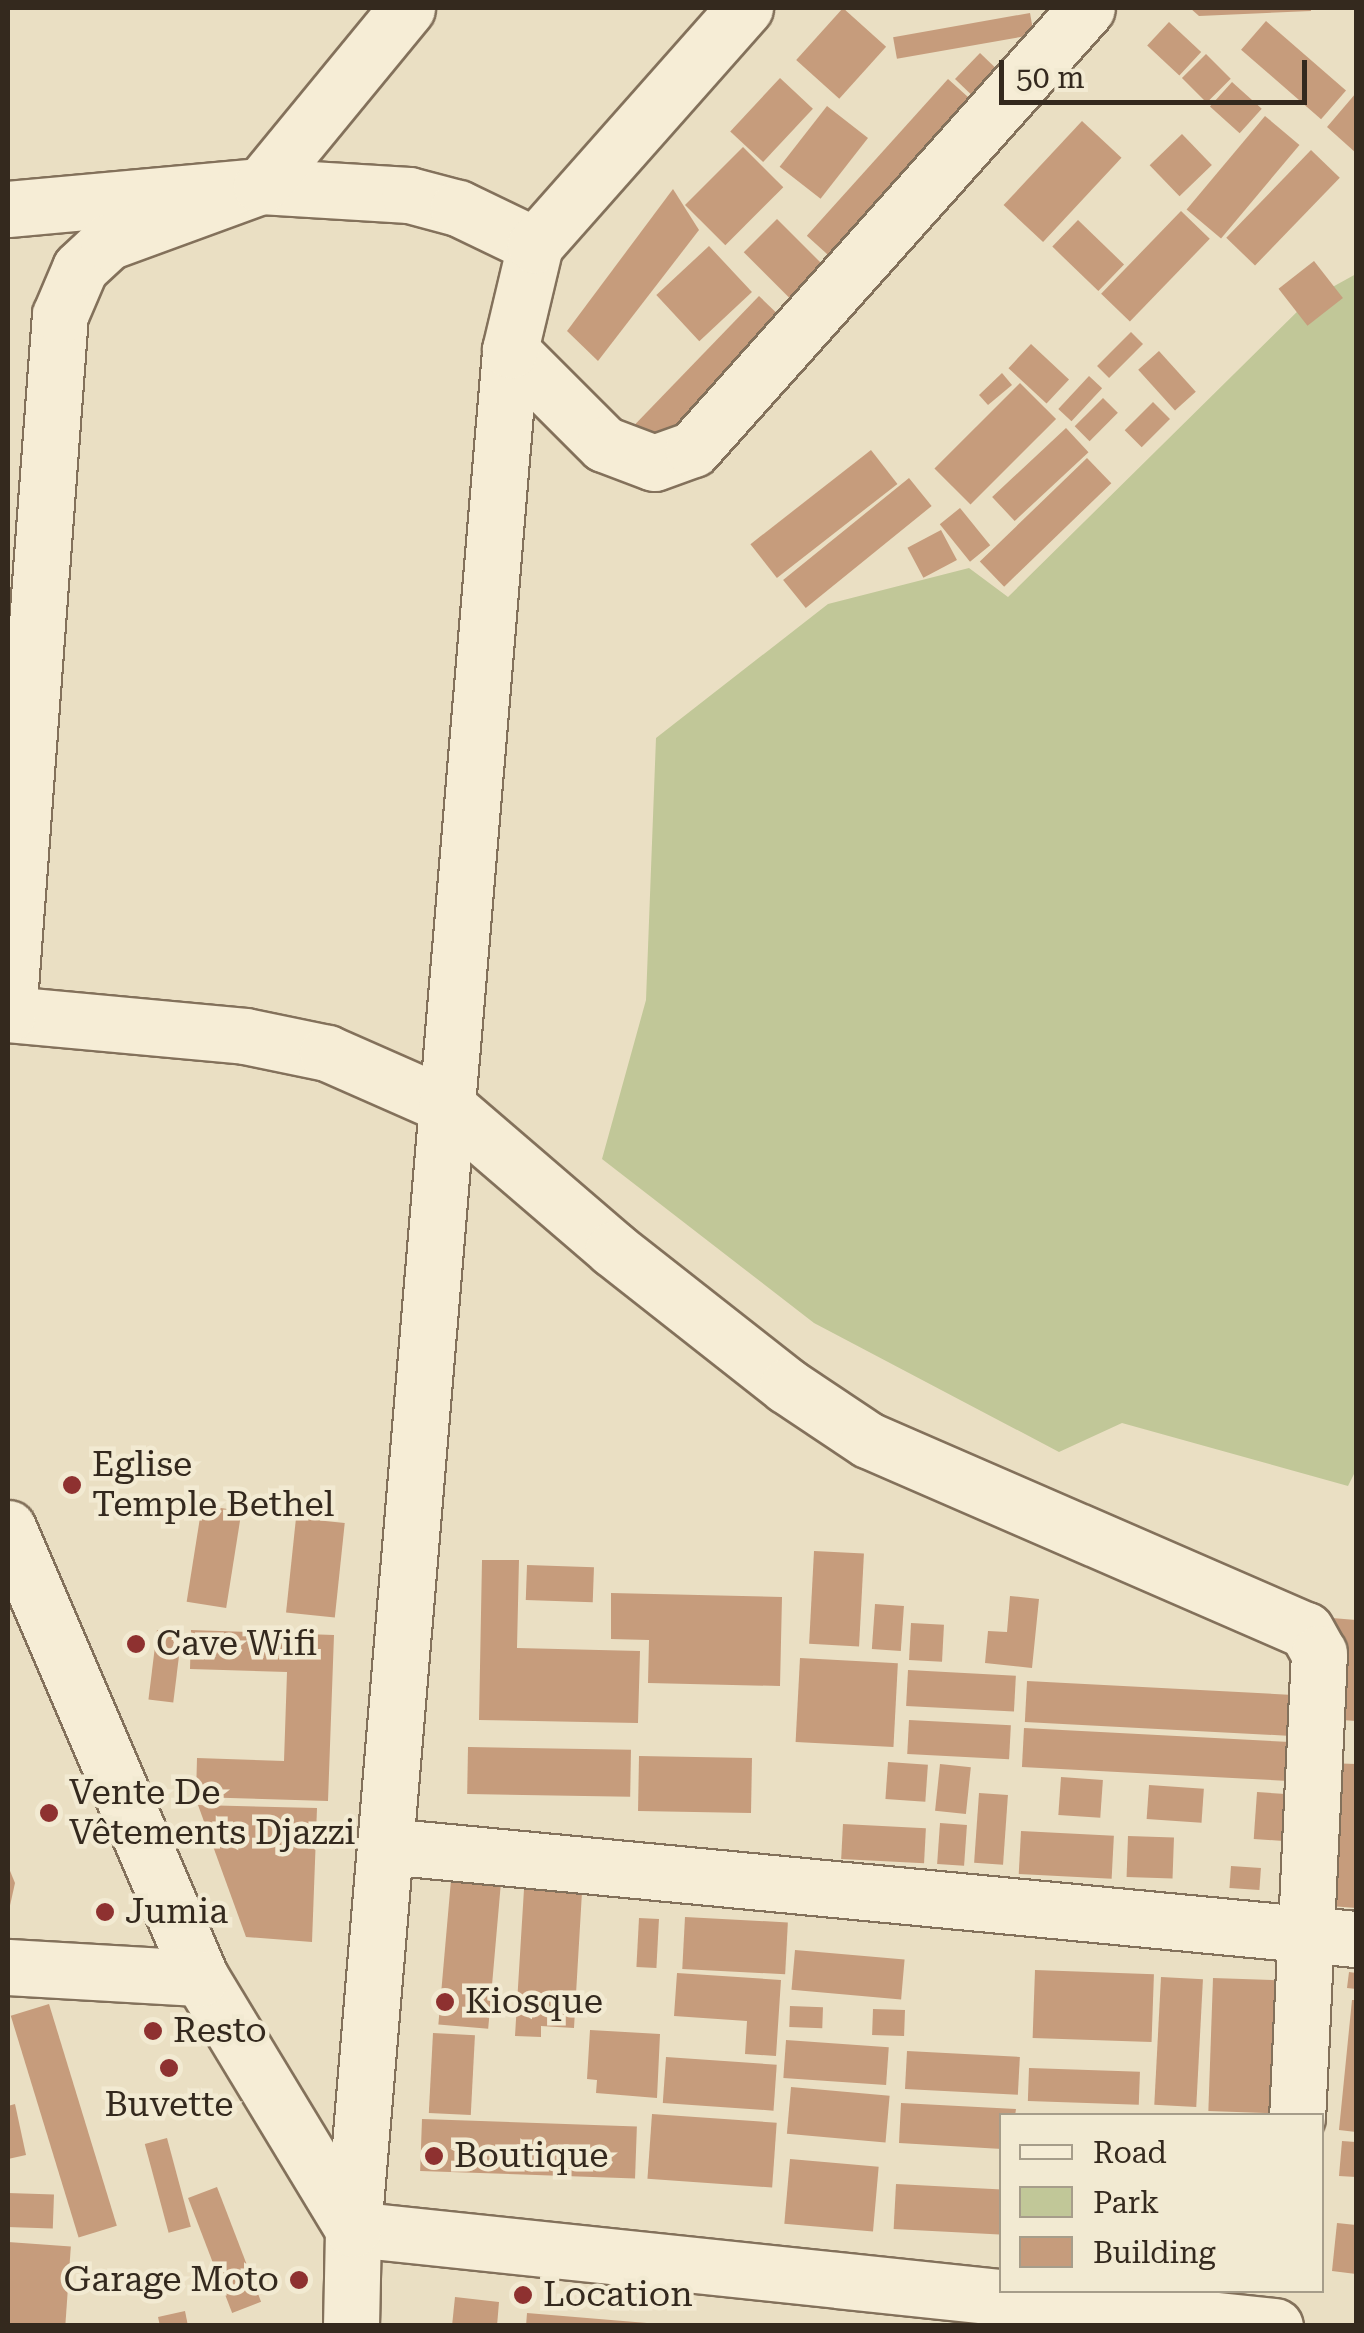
<!DOCTYPE html>
<html>
<head>
<meta charset="utf-8">
<style>
	body { margin:0 }
	#map { position:relative; width:1364px; height:2333px; overflow:hidden; background:#eadfc3; font-family:"Roboto Serif",serif }
	div>[style] { position:absolute }
	.green>* { inset:0; background:#c1c798 }
	.building>* { inset:0; background:#c69c7c; transform-origin:0 0 }
	.roads { filter:drop-shadow(2px 0 #83715b) drop-shadow(-2px 0 #83715b) drop-shadow(0 2px #83715b) drop-shadow(0 -2px #83715b) }
	.minor>* { height:55px; margin:-27.5px; padding:0 27.5px; transform-origin:27.5px; border-radius:27.5px; background:#f6edd6 }
	.dots>* { width:28px; height:28px; translate:-50% -50%; box-sizing:border-box; border:5px solid #f2ead2; border-radius:50% }
	span { translate:-50% -50%; white-space:nowrap; text-align:center; line-height:1.15; -webkit-text-stroke:9px #f2ead2; paint-order:stroke }
	.poi-label { font-size:35px; color:#34291e }
	.left { translate:0 -50%; text-align:left }
	.right { translate:-100% -50%; text-align:right }
	.frame { position:absolute; inset:0; border:10px solid #34291e; pointer-events:none }
	.legend { position:absolute; left:999px; top:2113px; width:325px; height:180px; box-sizing:border-box; background:#f2ead2; border:2px solid #a69d8a; margin:0; padding:12px 18px; list-style:none; font-size:30px; color:#34291e }
	.legend li { display:flex; align-items:center; gap:20px; height:50px }
	.legend b { width:50px; border:2px solid #a69d8a }
	.scale { position:absolute; left:999px; top:60px; width:308px; height:45px; box-sizing:border-box; border:5px solid #34291e; border-top:0; padding-left:12px; font-size:30px; line-height:35px; white-space:nowrap; color:#34291e; -webkit-text-stroke:8px #f2ead2; paint-order:stroke }
</style>
</head>
<body>
<div id="map">
	<div class="green">
		<i style="clip-path:polygon(1356px 274px,1356px 1470px,1348px 1486px,1122px 1423px,1059px 1452px,814px 1323px,602px 1159px,646px 1000px,656px 738px,828px 604px,969px 568px,1008px 597px,1309px 300px)"></i>
	</div>
	<div class="building">
		<i style="left:843px;top:8px;width:58px;height:70px;rotate:42deg"></i>
		<i style="clip-path:polygon(1190px 8px,1311px 8px,1311px 11px,1199px 16px)"></i>
		<i style="left:1030px;top:13px;width:22px;height:139px;rotate:80deg"></i>
		<i style="left:1266px;top:21px;width:106px;height:38px;rotate:41deg"></i>
		<i style="left:1169px;top:22px;width:44px;height:32px;rotate:43deg"></i>
		<i style="left:980px;top:53px;width:43px;height:36px;rotate:44deg"></i>
		<i style="left:1206px;top:54px;width:35px;height:34px;rotate:45deg"></i>
		<i style="left:780px;top:78px;width:45px;height:73px;rotate:43deg"></i>
		<i style="left:948px;top:79px;width:46px;height:211px;rotate:42deg"></i>
		<i style="left:1232px;top:82px;width:40px;height:33px;rotate:42deg"></i>
		<i style="clip-path:polygon(1356px 93px,1356px 153px,1327px 127px)"></i>
		<i style="left:827px;top:106px;width:52px;height:77px;rotate:38deg"></i>
		<i style="left:1265px;top:116px;width:45px;height:122px;rotate:40deg"></i>
		<i style="left:1082px;top:121px;width:54px;height:115px;rotate:43deg"></i>
		<i style="left:1182px;top:134px;width:43px;height:45px;rotate:46deg"></i>
		<i style="left:743px;top:147px;width:57px;height:82px;rotate:45deg"></i>
		<i style="left:1311px;top:150px;width:40px;height:122px;rotate:44deg"></i>
		<i style="clip-path:polygon(673px 189px,699px 230px,598px 361px,567px 331px)"></i>
		<i style="left:1181px;top:211px;width:40px;height:115px;rotate:44deg"></i>
		<i style="left:777px;top:219px;width:81px;height:47px;rotate:45deg"></i>
		<i style="left:1078px;top:220px;width:64px;height:37px;rotate:44deg"></i>
		<i style="left:709px;top:246px;width:63px;height:72px;rotate:47deg"></i>
		<i style="left:1314px;top:261px;width:47px;height:45px;rotate:52deg"></i>
		<i style="left:759px;top:296px;width:39px;height:181px;rotate:44deg"></i>
		<i style="left:1131px;top:332px;width:17px;height:48px;rotate:45deg"></i>
		<i style="left:1031px;top:344px;width:52px;height:33px;rotate:43deg"></i>
		<i style="left:1159px;top:351px;width:55px;height:28px;rotate:48deg"></i>
		<i style="clip-path:polygon(1002px 373px,1012px 385px,988px 405px,979px 395px)"></i>
		<i style="left:1089px;top:376px;width:18px;height:45px;rotate:43deg"></i>
		<i style="left:1020px;top:383px;width:51px;height:121px;rotate:45deg"></i>
		<i style="left:1103px;top:398px;width:21px;height:40px;rotate:45deg"></i>
		<i style="left:1153px;top:402px;width:24px;height:40px;rotate:45deg"></i>
		<i style="left:1066px;top:428px;width:33px;height:101px;rotate:47deg"></i>
		<i style="left:871px;top:450px;width:43px;height:153px;rotate:52deg"></i>
		<i style="left:1087px;top:458px;width:35px;height:149px;rotate:46deg"></i>
		<i style="left:909px;top:478px;width:36px;height:162px;rotate:51deg"></i>
		<i style="left:960px;top:508px;width:48px;height:26px;rotate:51deg"></i>
		<i style="left:941px;top:530px;width:34px;height:38px;rotate:62deg"></i>
		<i style="left:202px;top:1505px;width:40px;height:98px;rotate:9deg"></i>
		<i style="left:296px;top:1518px;width:49px;height:95px;rotate:6deg"></i>
		<i style="left:814px;top:1551px;width:50px;height:93px;rotate:3deg"></i>
		<i style="clip-path:polygon(482px 1560px,519px 1560px,517px 1648px,640px 1651px,638px 1723px,479px 1720px)"></i>
		<i style="left:527px;top:1565px;width:67px;height:35px;rotate:2deg"></i>
		<i style="clip-path:polygon(611px 1593px,782px 1597px,780px 1686px,648px 1683px,649px 1640px,611px 1639px)"></i>
		<i style="clip-path:polygon(1010px 1596px,1039px 1599px,1032px 1668px,985px 1663px,988px 1631px,1007px 1632px)"></i>
		<i style="left:875px;top:1604px;width:29px;height:45px;rotate:4deg"></i>
		<i style="clip-path:polygon(1332px 1618px,1356px 1620px,1356px 1721px,1327px 1719px)"></i>
		<i style="left:911px;top:1623px;width:33px;height:37px;rotate:3deg"></i>
		<i style="left:157px;top:1630px;width:25px;height:70px;rotate:7deg"></i>
		<i style="clip-path:polygon(191px 1630px,334px 1635px,328px 1801px,196px 1797px,197px 1758px,284px 1761px,287px 1672px,190px 1669px)"></i>
		<i style="left:800px;top:1658px;width:98px;height:84px;rotate:3deg"></i>
		<i style="left:908px;top:1670px;width:108px;height:36px;rotate:3deg"></i>
		<i style="left:1027px;top:1681px;width:271px;height:41px;rotate:3deg"></i>
		<i style="left:909px;top:1720px;width:102px;height:34px;rotate:3deg"></i>
		<i style="left:1024px;top:1728px;width:276px;height:39px;rotate:3deg"></i>
		<i style="left:468px;top:1747px;width:163px;height:47px;rotate:1deg"></i>
		<i style="left:639px;top:1756px;width:113px;height:55px;rotate:1deg"></i>
		<i style="left:888px;top:1762px;width:40px;height:37px;rotate:4deg"></i>
		<i style="clip-path:polygon(1327px 1763px,1356px 1764px,1356px 1908px,1318px 1905px)"></i>
		<i style="left:940px;top:1764px;width:31px;height:47px;rotate:6deg"></i>
		<i style="left:1061px;top:1777px;width:42px;height:38px;rotate:4deg"></i>
		<i style="left:1149px;top:1785px;width:55px;height:34px;rotate:4deg"></i>
		<i style="left:1257px;top:1792px;width:40px;height:47px;rotate:4deg"></i>
		<i style="left:979px;top:1793px;width:29px;height:70px;rotate:4deg"></i>
		<i style="clip-path:polygon(198px 1805px,317px 1808px,312px 1942px,246px 1937px)"></i>
		<i style="left:940px;top:1823px;width:27px;height:41px;rotate:4deg"></i>
		<i style="left:843px;top:1824px;width:83px;height:35px;rotate:3deg"></i>
		<i style="left:1021px;top:1831px;width:93px;height:43px;rotate:3deg"></i>
		<i style="left:1128px;top:1836px;width:46px;height:41px;rotate:2deg"></i>
		<i style="clip-path:polygon(8px 1866px,15px 1883px,9px 1910px,8px 1909px)"></i>
		<i style="left:1231px;top:1866px;width:30px;height:22px;rotate:4deg"></i>
		<i style="left:451px;top:1880px;width:50px;height:145px;rotate:5deg"></i>
		<i style="clip-path:polygon(524px 1889px,582px 1892px,574px 2028px,541px 2026px,541px 2037px,515px 2036px)"></i>
		<i style="left:685px;top:1917px;width:103px;height:52px;rotate:3deg"></i>
		<i style="left:639px;top:1918px;width:20px;height:49px;rotate:3deg"></i>
		<i style="left:795px;top:1950px;width:110px;height:40px;rotate:5deg"></i>
		<i style="left:1035px;top:1970px;width:119px;height:68px;rotate:2deg"></i>
		<i style="clip-path:polygon(1349px 1972px,1356px 1973px,1356px 1989px,1347px 1988px)"></i>
		<i style="clip-path:polygon(677px 1973px,781px 1980px,776px 2056px,745px 2054px,747px 2021px,674px 2016px)"></i>
		<i style="left:1161px;top:1977px;width:42px;height:128px;rotate:3deg"></i>
		<i style="left:1213px;top:1978px;width:69px;height:133px;rotate:2deg"></i>
		<i style="clip-path:polygon(1352px 2000px,1356px 2000px,1356px 2132px,1339px 2130px)"></i>
		<i style="left:49px;top:2004px;width:232px;height:40px;rotate:73deg"></i>
		<i style="left:790px;top:2006px;width:33px;height:21px;rotate:2deg"></i>
		<i style="left:873px;top:2009px;width:32px;height:26px;rotate:2deg"></i>
		<i style="clip-path:polygon(590px 2030px,660px 2034px,657px 2098px,596px 2093px,597px 2080px,587px 2079px)"></i>
		<i style="left:433px;top:2033px;width:42px;height:80px;rotate:3deg"></i>
		<i style="left:786px;top:2040px;width:103px;height:38px;rotate:4deg"></i>
		<i style="left:907px;top:2051px;width:113px;height:38px;rotate:3deg"></i>
		<i style="left:666px;top:2057px;width:111px;height:46px;rotate:4deg"></i>
		<i style="left:1029px;top:2068px;width:111px;height:33px;rotate:2deg"></i>
		<i style="left:791px;top:2087px;width:99px;height:47px;rotate:5deg"></i>
		<i style="clip-path:polygon(901px 2103px,1016px 2109px,1015px 2116px,1002px 2116px,1002px 2149px,899px 2143px)"></i>
		<i style="clip-path:polygon(15px 2104px,26px 2155px,8px 2159px,8px 2106px)"></i>
		<i style="left:652px;top:2114px;width:125px;height:65px;rotate:4deg"></i>
		<i style="left:422px;top:2119px;width:215px;height:52px;rotate:2deg"></i>
		<i style="left:167px;top:2138px;width:92px;height:23px;rotate:75deg"></i>
		<i style="clip-path:polygon(1342px 2141px,1356px 2142px,1356px 2177px,1339px 2176px)"></i>
		<i style="left:790px;top:2159px;width:89px;height:65px;rotate:5deg"></i>
		<i style="left:896px;top:2184px;width:106px;height:45px;rotate:3deg"></i>
		<i style="left:217px;top:2187px;width:123px;height:31px;rotate:69deg"></i>
		<i style="left:8px;top:2193px;width:46px;height:34px;rotate:2deg"></i>
		<i style="clip-path:polygon(1337px 2223px,1356px 2225px,1356px 2274px,1332px 2271px)"></i>
		<i style="left:8px;top:2242px;width:63px;height:84px;rotate:4deg"></i>
		<i style="clip-path:polygon(455px 2297px,499px 2302px,497px 2326px,452px 2326px)"></i>
		<i style="clip-path:polygon(185px 2311px,188px 2326px,160px 2326px,158px 2317px)"></i>
		<i style="clip-path:polygon(527px 2313px,647px 2323px,647px 2326px,526px 2326px)"></i>
	</div>
	<div class="roads">
		<div class="minor">
			<i style="left:8px;top:209px;width:254px;rotate:-5.2deg"></i>
			<i style="left:261px;top:186px;width:148px;rotate:3.5deg"></i>
			<i style="left:409px;top:195px;width:51px;rotate:14.9deg"></i>
			<i style="left:458px;top:208px;width:85px;rotate:25.7deg"></i>
			<i style="left:510px;top:350px;width:133px;rotate:45deg"></i>
			<i style="left:604px;top:444px;width:53px;rotate:20.8deg"></i>
			<i style="left:654px;top:463px;width:41px;rotate:-19.7deg"></i>
			<i style="left:693px;top:449px;width:591px;rotate:-48.22deg"></i>
			<i style="left:8px;top:1014px;width:238px;rotate:5.3deg"></i>
			<i style="left:245px;top:1036px;width:84px;rotate:11.7deg"></i>
			<i style="left:327px;top:1053px;width:131px;rotate:23.8deg"></i>
			<i style="left:447px;top:1106px;width:219px;rotate:40.7deg"></i>
			<i style="left:613px;top:1249px;width:221px;rotate:38.2deg"></i>
			<i style="left:787px;top:1386px;width:97px;rotate:33.7deg"></i>
			<i style="left:868px;top:1440px;width:477px;rotate:23.5deg"></i>
			<i style="left:1306px;top:1630px;width:26px;rotate:61deg"></i>
			<i style="left:1319px;top:1653px;width:464px;rotate:92.7deg"></i>
			<i style="left:8px;top:1014px;width:701px;rotate:-85.75deg"></i>
			<i style="left:60px;top:315px;width:51px;rotate:-66.9deg"></i>
			<i style="left:80px;top:268px;width:38px;rotate:-43deg"></i>
			<i style="left:108px;top:242px;width:163px;rotate:-20.1deg"></i>
			<i style="left:261px;top:186px;width:230px;rotate:-50.6deg"></i>
			<i style="left:8px;top:1528px;width:490px;rotate:66.8deg"></i>
			<i style="left:201px;top:1978px;width:293px;rotate:58.8deg"></i>
			<i style="left:353px;top:2229px;width:927px;rotate:6.01deg"></i>
			<i style="left:386px;top:1846px;width:974px;rotate:5.48deg"></i>
			<i style="left:8px;top:1967px;width:193px;rotate:3.3deg"></i>
			<i style="left:351px;top:2326px;width:97px;rotate:-88.8deg"></i>
			<i style="left:353px;top:2229px;width:1886px;rotate:-85.22deg"></i>
			<i style="left:510px;top:350px;width:108px;rotate:-76.6deg"></i>
			<i style="left:535px;top:245px;width:317px;rotate:-48.5deg"></i>
		</div>
	</div>
	<div class="dots">
		<i style="left:72px;top:1485px;background:#8e3130"></i>
		<i style="left:136px;top:1644px;background:#8e3130"></i>
		<i style="left:49px;top:1813px;background:#8e3130"></i>
		<i style="left:105px;top:1912px;background:#8e3130"></i>
		<i style="left:445px;top:2002px;background:#8e3130"></i>
		<i style="left:153px;top:2031px;background:#8e3130"></i>
		<i style="left:169px;top:2068px;background:#8e3130"></i>
		<i style="left:434px;top:2156px;background:#8e3130"></i>
		<i style="left:299px;top:2280px;background:#8e3130"></i>
		<i style="left:523px;top:2295px;background:#8e3130"></i>
	</div>
	<div class="poi-label">
		<span class="left" style="left:92px;top:1485px">Eglise<br>Temple Bethel</span>
		<span class="left" style="left:156px;top:1644px">Cave Wifi</span>
		<span class="left" style="left:69px;top:1813px">Vente De<br>Vêtements Djazzi</span>
		<span class="left" style="left:125px;top:1912px">Jumia</span>
		<span class="left" style="left:465px;top:2002px">Kiosque</span>
		<span class="left" style="left:173px;top:2031px">Resto</span>
		<span style="left:169px;top:2105px">Buvette</span>
		<span class="left" style="left:454px;top:2156px">Boutique</span>
		<span class="right" style="left:279px;top:2280px">Garage Moto</span>
		<span class="left" style="left:543px;top:2295px">Location</span>
	</div>
	<div class="frame"></div>
	<ul class="legend">
	<li><b style="height:12px;background:#f6edd6"></b>Road</li>
	<li><b style="height:28px;background:#c1c798"></b>Park</li>
	<li><b style="height:28px;background:#c69c7c"></b>Building</li>
	</ul>
	<div class="scale">50 m</div>
</div>
</body>
</html>
